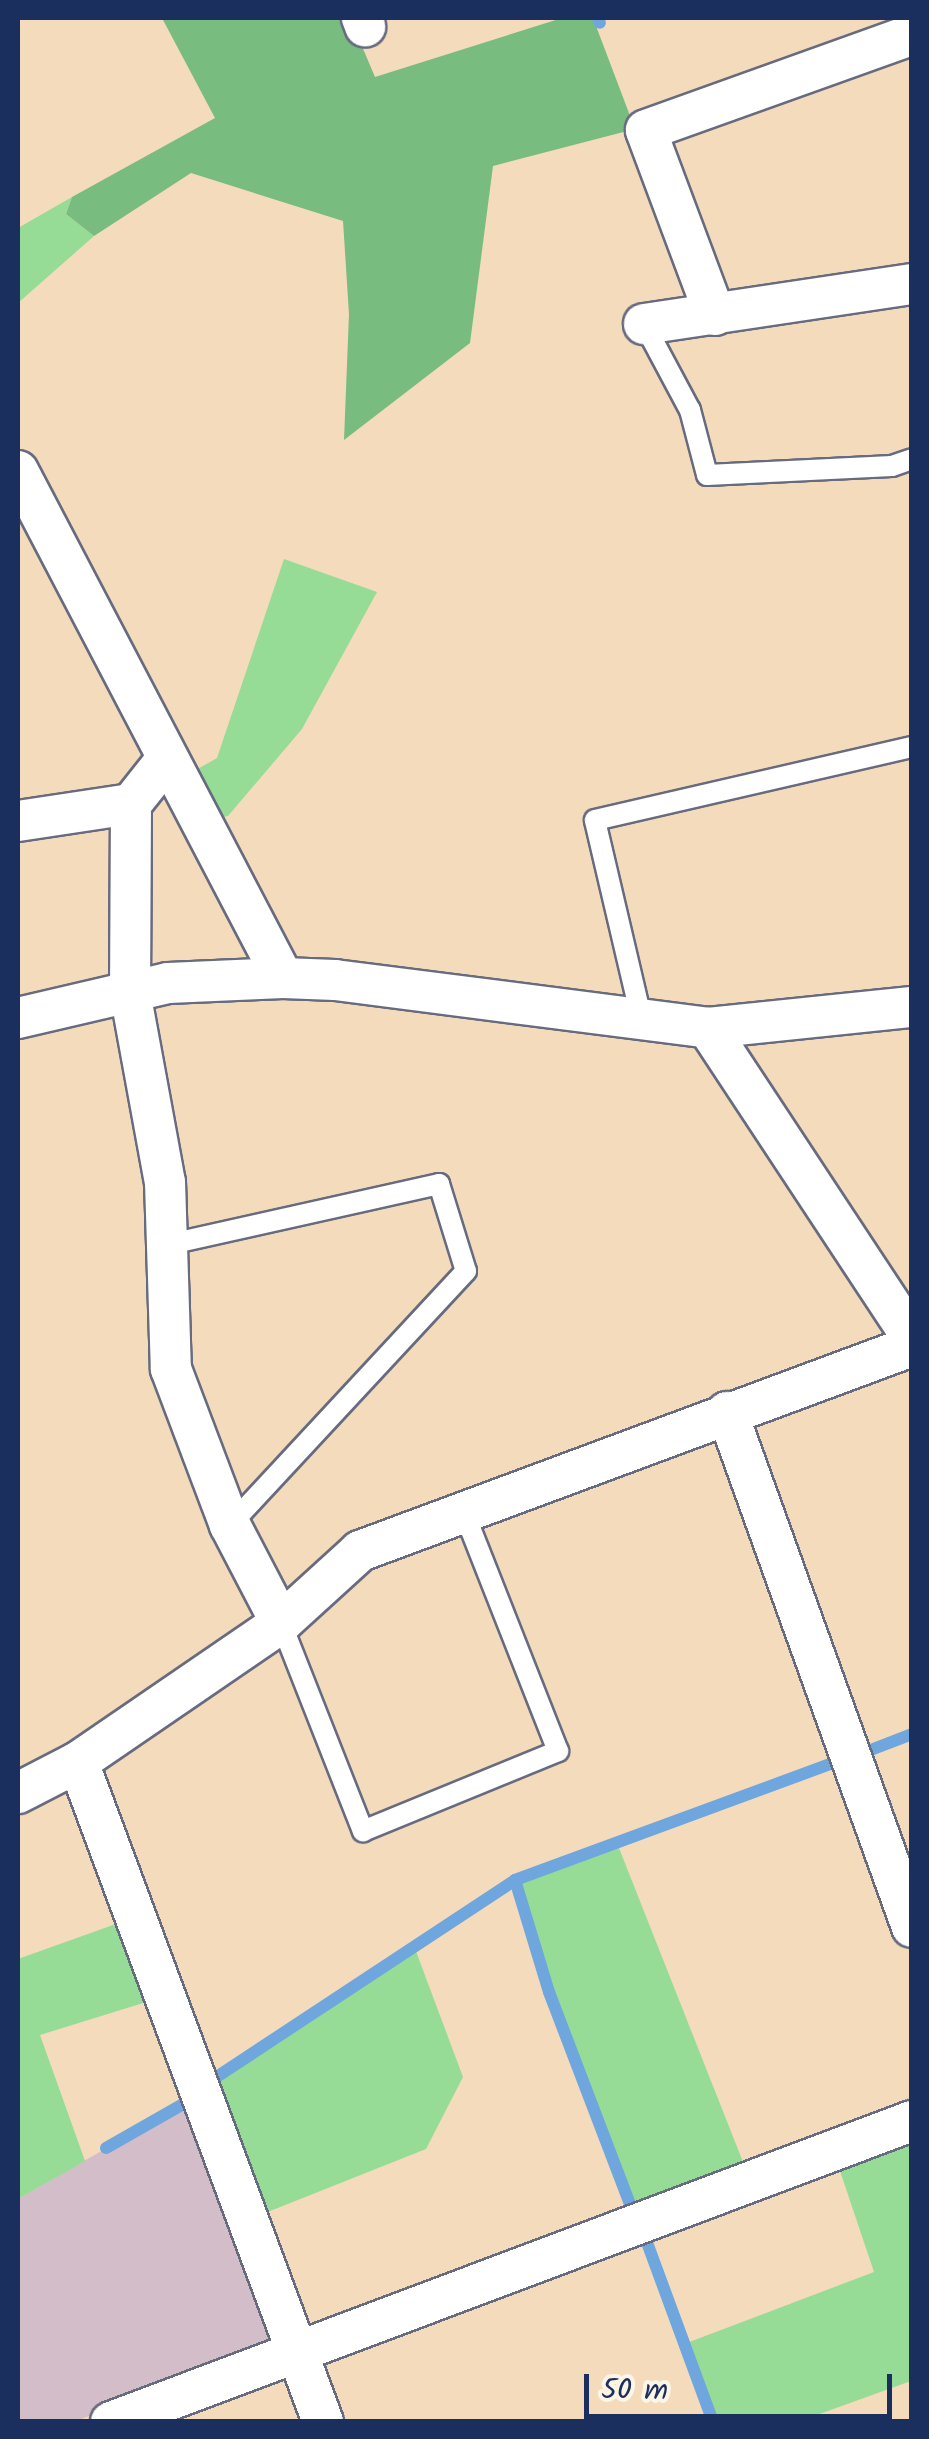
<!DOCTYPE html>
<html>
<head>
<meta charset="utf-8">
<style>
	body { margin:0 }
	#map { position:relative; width:929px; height:2439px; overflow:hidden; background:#f3dbbc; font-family:Kalam,sans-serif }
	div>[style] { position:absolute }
	.industrial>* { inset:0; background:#d2bdc8 }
	.green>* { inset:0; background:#96dc96 }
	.forest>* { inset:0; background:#78bc7f }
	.stream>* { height:12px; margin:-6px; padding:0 6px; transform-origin:6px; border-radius:6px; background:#6ea6dd }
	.roads { filter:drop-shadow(2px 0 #676b7f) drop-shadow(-2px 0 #676b7f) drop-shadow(0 2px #676b7f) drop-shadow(0 -2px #676b7f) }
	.lane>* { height:20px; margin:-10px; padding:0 10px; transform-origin:10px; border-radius:10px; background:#fff }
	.street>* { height:40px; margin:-20px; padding:0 20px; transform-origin:20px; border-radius:20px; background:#fff }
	span { translate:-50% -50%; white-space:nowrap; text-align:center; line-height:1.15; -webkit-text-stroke:9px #fcf5e5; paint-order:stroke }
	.frame { position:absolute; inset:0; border:20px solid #1b2f5e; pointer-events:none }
	.scale { position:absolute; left:584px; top:2374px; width:308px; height:45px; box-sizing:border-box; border:5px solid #1b2f5e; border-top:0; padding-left:12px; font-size:30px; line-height:35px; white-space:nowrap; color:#1b2f5e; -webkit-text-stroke:8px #fcf5e5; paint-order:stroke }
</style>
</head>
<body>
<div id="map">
	<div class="industrial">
		<i style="clip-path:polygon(190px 2100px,278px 2344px,76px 2421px,18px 2421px,18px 2199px)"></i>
	</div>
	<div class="green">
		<i style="clip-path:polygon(72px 197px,66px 214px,94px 236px,18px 303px,18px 228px)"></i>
		<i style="clip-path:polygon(284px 559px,377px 592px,302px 729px,228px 816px,214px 819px,187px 775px,217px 758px)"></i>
		<i style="clip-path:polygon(617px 1843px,745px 2167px,631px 2207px,549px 1992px,515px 1880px)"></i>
		<i style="clip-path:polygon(127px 1920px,156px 1999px,40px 2035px,85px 2161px,18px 2199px,18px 1959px)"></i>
		<i style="clip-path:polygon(414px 1946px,463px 2077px,426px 2149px,260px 2215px,218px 2076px)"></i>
		<i style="clip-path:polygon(911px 2134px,911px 2381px,800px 2421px,713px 2421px,684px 2344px,874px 2272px,837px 2162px)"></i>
	</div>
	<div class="forest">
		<i style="clip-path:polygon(162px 18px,350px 18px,375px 77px,562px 18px,593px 18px,635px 129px,493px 166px,470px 343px,344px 440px,349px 314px,343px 221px,191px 173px,94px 236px,66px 214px,72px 197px,215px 118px)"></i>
	</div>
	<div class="stream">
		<i style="left:598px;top:18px;width:5px;rotate:68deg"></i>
		<i style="left:868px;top:1751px;width:47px;rotate:-21.1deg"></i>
		<i style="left:515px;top:1880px;width:117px;rotate:73.1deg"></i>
		<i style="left:549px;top:1992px;width:230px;rotate:69.1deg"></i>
		<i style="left:218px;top:2076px;width:356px;rotate:-33.4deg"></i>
		<i style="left:515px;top:1880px;width:339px;rotate:-20.2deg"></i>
		<i style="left:106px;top:2148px;width:97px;rotate:-29.7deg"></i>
		<i style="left:645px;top:2237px;width:197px;rotate:69.8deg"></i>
	</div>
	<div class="roads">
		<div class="lane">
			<i style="left:644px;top:324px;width:98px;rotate:61.9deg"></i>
			<i style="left:690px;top:410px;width:67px;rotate:75.3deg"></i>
			<i style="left:707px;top:475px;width:185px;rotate:-2.8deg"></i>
			<i style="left:892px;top:466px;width:21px;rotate:-19deg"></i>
			<i style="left:642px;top:1021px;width:206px;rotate:-103.2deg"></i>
			<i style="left:595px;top:820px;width:325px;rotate:-13deg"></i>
			<i style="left:166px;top:1245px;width:280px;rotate:-12.6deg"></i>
			<i style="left:439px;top:1184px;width:91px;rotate:72.8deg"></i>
			<i style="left:466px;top:1271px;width:347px;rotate:132.9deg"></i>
			<i style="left:281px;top:1623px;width:224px;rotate:68.5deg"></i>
			<i style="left:363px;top:1831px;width:211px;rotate:-22.3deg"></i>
			<i style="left:558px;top:1751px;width:257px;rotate:-111.5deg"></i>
		</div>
		<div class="street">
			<i style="left:362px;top:18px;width:9px;rotate:69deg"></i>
			<i style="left:715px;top:315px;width:197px;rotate:-110.5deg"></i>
			<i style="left:646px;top:130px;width:282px;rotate:-19.7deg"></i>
			<i style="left:644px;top:324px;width:271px;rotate:-8.5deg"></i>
			<i style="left:18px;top:471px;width:572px;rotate:62.4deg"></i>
			<i style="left:166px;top:760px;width:56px;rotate:128.5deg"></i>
			<i style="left:131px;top:804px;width:188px;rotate:90.3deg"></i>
			<i style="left:130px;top:992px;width:193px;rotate:79.6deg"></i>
			<i style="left:165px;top:1182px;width:187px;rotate:88.2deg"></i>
			<i style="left:171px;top:1369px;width:167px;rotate:69.3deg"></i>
			<i style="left:230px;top:1525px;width:110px;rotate:62.5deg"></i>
			<i style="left:18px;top:821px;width:114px;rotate:-8.6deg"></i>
			<i style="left:18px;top:1018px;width:154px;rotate:-13.1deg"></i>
			<i style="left:168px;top:983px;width:115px;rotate:-2.5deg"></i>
			<i style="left:283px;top:978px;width:52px;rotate:2.2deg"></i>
			<i style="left:335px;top:980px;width:376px;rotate:7.3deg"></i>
			<i style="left:708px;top:1028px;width:205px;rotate:-5.9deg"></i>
			<i style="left:708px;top:1028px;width:370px;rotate:56.6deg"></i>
			<i style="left:727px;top:1412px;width:547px;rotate:70.24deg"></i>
			<i style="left:78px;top:1762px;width:704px;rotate:69.63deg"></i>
			<i style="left:18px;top:1793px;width:68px;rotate:-27.3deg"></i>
			<i style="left:78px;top:1762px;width:246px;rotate:-34.4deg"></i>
			<i style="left:281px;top:1623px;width:107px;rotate:-42.3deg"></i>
			<i style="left:360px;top:1551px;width:589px;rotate:-20.37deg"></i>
			<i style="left:111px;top:2422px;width:856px;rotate:-20.6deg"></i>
		</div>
	</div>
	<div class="frame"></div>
	<div class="scale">50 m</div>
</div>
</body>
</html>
